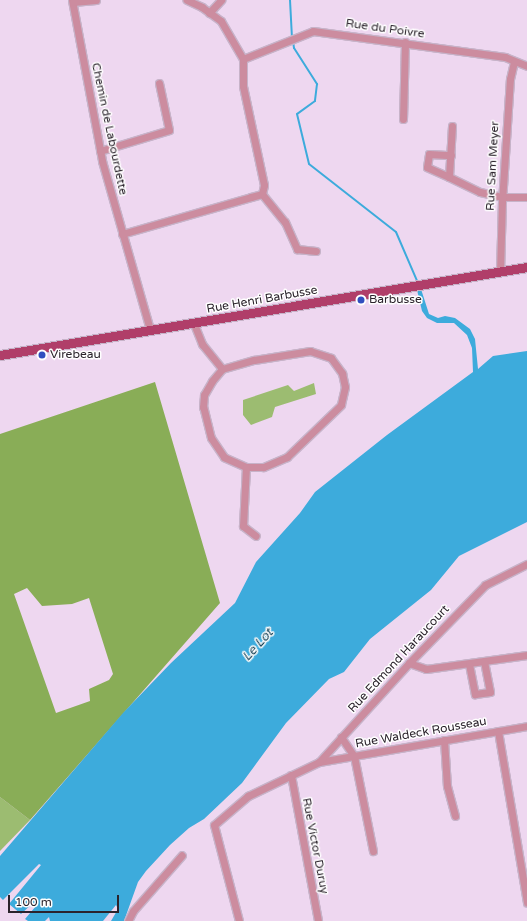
<!DOCTYPE html>
<html>
<head>
<meta charset="utf-8">
<style>
	body { margin:0 }
	#map { position:relative; width:527px; height:921px; overflow:hidden; background:#eed7f0; font-family:"Varela Round",sans-serif }
	div>[style] { position:absolute }
	.green>* { inset:0; background:#9cbc71 }
	.forest>* { inset:0; background:#89ad57 }
	.water>* { inset:0; background:#3dabdc }
	.stream>* { height:2px; margin:-1px; padding:0 1px; transform-origin:1px; border-radius:1px; background:#3dabdc }
	.roads { filter:drop-shadow(1px 0 #c7b3c9) drop-shadow(-1px 0 #c7b3c9) drop-shadow(0 1px #c7b3c9) drop-shadow(0 -1px #c7b3c9) }
	.minor>* { height:7px; margin:-3.5px; padding:0 3.5px; transform-origin:3.5px; border-radius:3.5px; background:#cc8c9f }
	.major>* { height:9px; margin:-4.5px; padding:0 4.5px; transform-origin:4.5px; border-radius:4.5px; background:#b03e69 }
	.dots>* { width:11px; height:11px; translate:-50% -50%; box-sizing:border-box; border:2px solid #fff; border-radius:50% }
	span { translate:-50% -50%; white-space:nowrap; text-align:center; line-height:1.15; -webkit-text-stroke:3px #fff; paint-order:stroke }
	.street-label { font-size:12px; color:#2b232c }
	.poi-label { font-size:12px; color:#2b232c }
	.left { translate:0 -50%; text-align:left }
	.water-label { font-size:13px; color:#164358; font-style:italic }
	.scale { position:absolute; left:8px; top:895px; width:111px; height:18px; box-sizing:border-box; border:2px solid #2b232c; border-top:0; padding-left:5px; font-size:12px; line-height:14px; white-space:nowrap; color:#2b232c; -webkit-text-stroke:3px #fff; paint-order:stroke }
</style>
</head>
<body>
<div id="map">
	<div class="green">
		<i style="clip-path:polygon(314px 383px,316px 394px,275px 407px,272px 417px,251px 425px,243px 415px,243px 400px,288px 385px,294px 391px)"></i>
		<i style="clip-path:polygon(0 797px,30px 820px,0 851px)"></i>
	</div>
	<div class="forest">
		<i style="clip-path:polygon(evenodd,155px 382px,220px 603px,30px 820px,0 797px,0 434px,155px 382px,27px 588px,42px 606px,72px 604px,89px 598px,113px 674px,109px 680px,89px 689px,90px 701px,56px 713px,14px 594px,27px 588px)"></i>
	</div>
	<div class="water">
		<i style="clip-path:polygon(421px 289px,429px 314px,438px 318px,445px 316px,455px 318px,470px 329px,475px 339px,478px 369px,493px 356px,527px 351px,527px 522px,459px 556px,431px 590px,370px 639px,344px 672px,329px 679px,286px 723px,242px 783px,204px 819px,189px 828px,170px 845px,146px 871px,138px 882px,124px 921px,111px 921px,118px 909px,116px 905px,103px 921px,50px 921px,49px 917px,45px 921px,28px 921px,25px 919px,36px 906px,33px 903px,21px 914px,9px 904px,41px 865px,39px 864px,3px 900px,0 897px,0 856px,123px 713px,171px 663px,235px 603px,256px 562px,300px 513px,315px 492px,387px 435px,473px 372px,472px 348px,467px 335px,454px 323px,437px 323px,427px 318px,422px 311px,417px 290px)"></i>
	</div>
	<div class="stream">
		<i style="left:290px;top:0;width:37px;rotate:87deg"></i>
		<i style="left:293px;top:41px;width:7px;rotate:82deg"></i>
		<i style="left:294px;top:48px;width:43px;rotate:57.4deg"></i>
		<i style="left:317px;top:84px;width:17px;rotate:97deg"></i>
		<i style="left:315px;top:101px;width:22px;rotate:144deg"></i>
		<i style="left:297px;top:114px;width:51px;rotate:76.5deg"></i>
		<i style="left:309px;top:164px;width:110px;rotate:38deg"></i>
		<i style="left:396px;top:232px;width:56px;rotate:66.7deg"></i>
	</div>
	<div class="roads">
		<div class="minor">
			<i style="left:72px;top:0;width:164px;rotate:79.4deg"></i>
			<i style="left:102px;top:161px;width:176px;rotate:74.1deg"></i>
			<i style="left:73px;top:2px;width:23px;rotate:-5deg"></i>
			<i style="left:209px;top:13px;width:18px;rotate:-47deg"></i>
			<i style="left:243px;top:59px;width:75px;rotate:-21.8deg"></i>
			<i style="left:313px;top:31px;width:194px;rotate:7.7deg"></i>
			<i style="left:505px;top:57px;width:24px;rotate:22deg"></i>
			<i style="left:403px;top:119px;width:77px;rotate:-88.5deg"></i>
			<i style="left:452px;top:126px;width:51px;rotate:93.4deg"></i>
			<i style="left:449px;top:177px;width:34px;rotate:26deg"></i>
			<i style="left:480px;top:192px;width:23px;rotate:13deg"></i>
			<i style="left:502px;top:197px;width:25px"></i>
			<i style="left:100px;top:151px;width:72px;rotate:-16.9deg"></i>
			<i style="left:169px;top:130px;width:48px;rotate:-102deg"></i>
			<i style="left:449px;top:177px;width:24px;rotate:-156deg"></i>
			<i style="left:427px;top:167px;width:13px;rotate:-81deg"></i>
			<i style="left:429px;top:154px;width:22px;rotate:3deg"></i>
			<i style="left:262px;top:194px;width:36px;rotate:51deg"></i>
			<i style="left:285px;top:222px;width:30px;rotate:66deg"></i>
			<i style="left:297px;top:249px;width:19px;rotate:6deg"></i>
			<i style="left:122px;top:234px;width:134px;rotate:-16deg"></i>
			<i style="left:251px;top:197px;width:11px;rotate:-15deg"></i>
			<i style="left:262px;top:194px;width:9px;rotate:-77deg"></i>
			<i style="left:264px;top:185px;width:101px;rotate:-102deg"></i>
			<i style="left:243px;top:86px;width:27px;rotate:-90deg"></i>
			<i style="left:243px;top:59px;width:44px;rotate:-120.1deg"></i>
			<i style="left:221px;top:21px;width:24px;rotate:-144deg"></i>
			<i style="left:202px;top:7px;width:17px;rotate:-155deg"></i>
			<i style="left:500px;top:272px;width:70px;rotate:-88.4deg"></i>
			<i style="left:502px;top:202px;width:123px;rotate:-86.3deg"></i>
			<i style="left:510px;top:79px;width:17px;rotate:-77deg"></i>
			<i style="left:194px;top:324px;width:22px;rotate:68deg"></i>
			<i style="left:202px;top:344px;width:32px;rotate:51deg"></i>
			<i style="left:310px;top:351px;width:22px;rotate:18deg"></i>
			<i style="left:331px;top:358px;width:19px;rotate:54deg"></i>
			<i style="left:342px;top:373px;width:14px;rotate:78deg"></i>
			<i style="left:345px;top:387px;width:18px;rotate:103deg"></i>
			<i style="left:341px;top:405px;width:75px;rotate:136.1deg"></i>
			<i style="left:287px;top:457px;width:26px;rotate:157deg"></i>
			<i style="left:263px;top:467px;width:17px;rotate:180deg"></i>
			<i style="left:246px;top:467px;width:24px;rotate:-156deg"></i>
			<i style="left:224px;top:457px;width:23px;rotate:-124deg"></i>
			<i style="left:211px;top:438px;width:32px;rotate:-104deg"></i>
			<i style="left:203px;top:407px;width:12px;rotate:-85deg"></i>
			<i style="left:204px;top:395px;width:16px;rotate:-60deg"></i>
			<i style="left:212px;top:381px;width:16px;rotate:-50deg"></i>
			<i style="left:222px;top:369px;width:33px;rotate:-16deg"></i>
			<i style="left:254px;top:360px;width:57px;rotate:-9.1deg"></i>
			<i style="left:246px;top:467px;width:59px;rotate:92.9deg"></i>
			<i style="left:243px;top:526px;width:16px;rotate:38deg"></i>
			<i style="left:409px;top:663px;width:18px;rotate:19deg"></i>
			<i style="left:426px;top:669px;width:102px;rotate:-7.9deg"></i>
			<i style="left:469px;top:664px;width:31px;rotate:79deg"></i>
			<i style="left:475px;top:694px;width:15px;rotate:-8deg"></i>
			<i style="left:490px;top:692px;width:31px;rotate:-101deg"></i>
			<i style="left:498px;top:731px;width:174px;rotate:80.4deg"></i>
			<i style="left:341px;top:737px;width:23px;rotate:56deg"></i>
			<i style="left:354px;top:756px;width:97px;rotate:78.7deg"></i>
			<i style="left:444px;top:740px;width:46px;rotate:86.3deg"></i>
			<i style="left:447px;top:786px;width:31px;rotate:75deg"></i>
			<i style="left:319px;top:762px;width:211px;rotate:-9.8deg"></i>
			<i style="left:291px;top:775px;width:148px;rotate:79.5deg"></i>
			<i style="left:128px;top:921px;width:11px;rotate:-63deg"></i>
			<i style="left:133px;top:911px;width:74px;rotate:-48.8deg"></i>
			<i style="left:239px;top:921px;width:99px;rotate:-104.6deg"></i>
			<i style="left:214px;top:825px;width:45px;rotate:-40.5deg"></i>
			<i style="left:248px;top:796px;width:79px;rotate:-25.6deg"></i>
			<i style="left:319px;top:762px;width:134px;rotate:-47.7deg"></i>
			<i style="left:409px;top:663px;width:109px;rotate:-45.7deg"></i>
			<i style="left:485px;top:585px;width:47px;rotate:-26.6deg"></i>
		</div>
		<div class="major">
			<i style="left:0;top:355px;width:534px;rotate:-9.48deg"></i>
		</div>
	</div>
	<div class="dots">
		<i style="left:361px;top:300px;background:#304ebf"></i>
		<i style="left:42px;top:355px;background:#304ebf"></i>
	</div>
	<div class="street-label">
		<span style="left:385px;top:29px;rotate:8deg">Rue du Poivre</span>
		<span style="left:109px;top:129px;rotate:78deg">Chemin de Labourdette</span>
		<span style="left:493px;top:166px;rotate:-87deg">Rue Sam Meyer</span>
		<span style="left:262px;top:300px;rotate:-10deg">Rue Henri Barbusse</span>
		<span style="left:399px;top:659px;rotate:-47deg">Rue Edmond Haraucourt</span>
		<span style="left:421px;top:733px;rotate:-10deg">Rue Waldeck Rousseau</span>
		<span style="left:315px;top:846px;rotate:79deg">Rue Victor Duruy</span>
	</div>
	<div class="poi-label">
		<span class="left" style="left:369px;top:300px">Barbusse</span>
		<span class="left" style="left:50px;top:355px">Virebeau</span>
	</div>
	<div class="water-label">
		<span style="left:258px;top:645px;rotate:-48deg">Le Lot</span>
	</div>
	<div class="scale">100 m</div>
</div>
</body>
</html>
